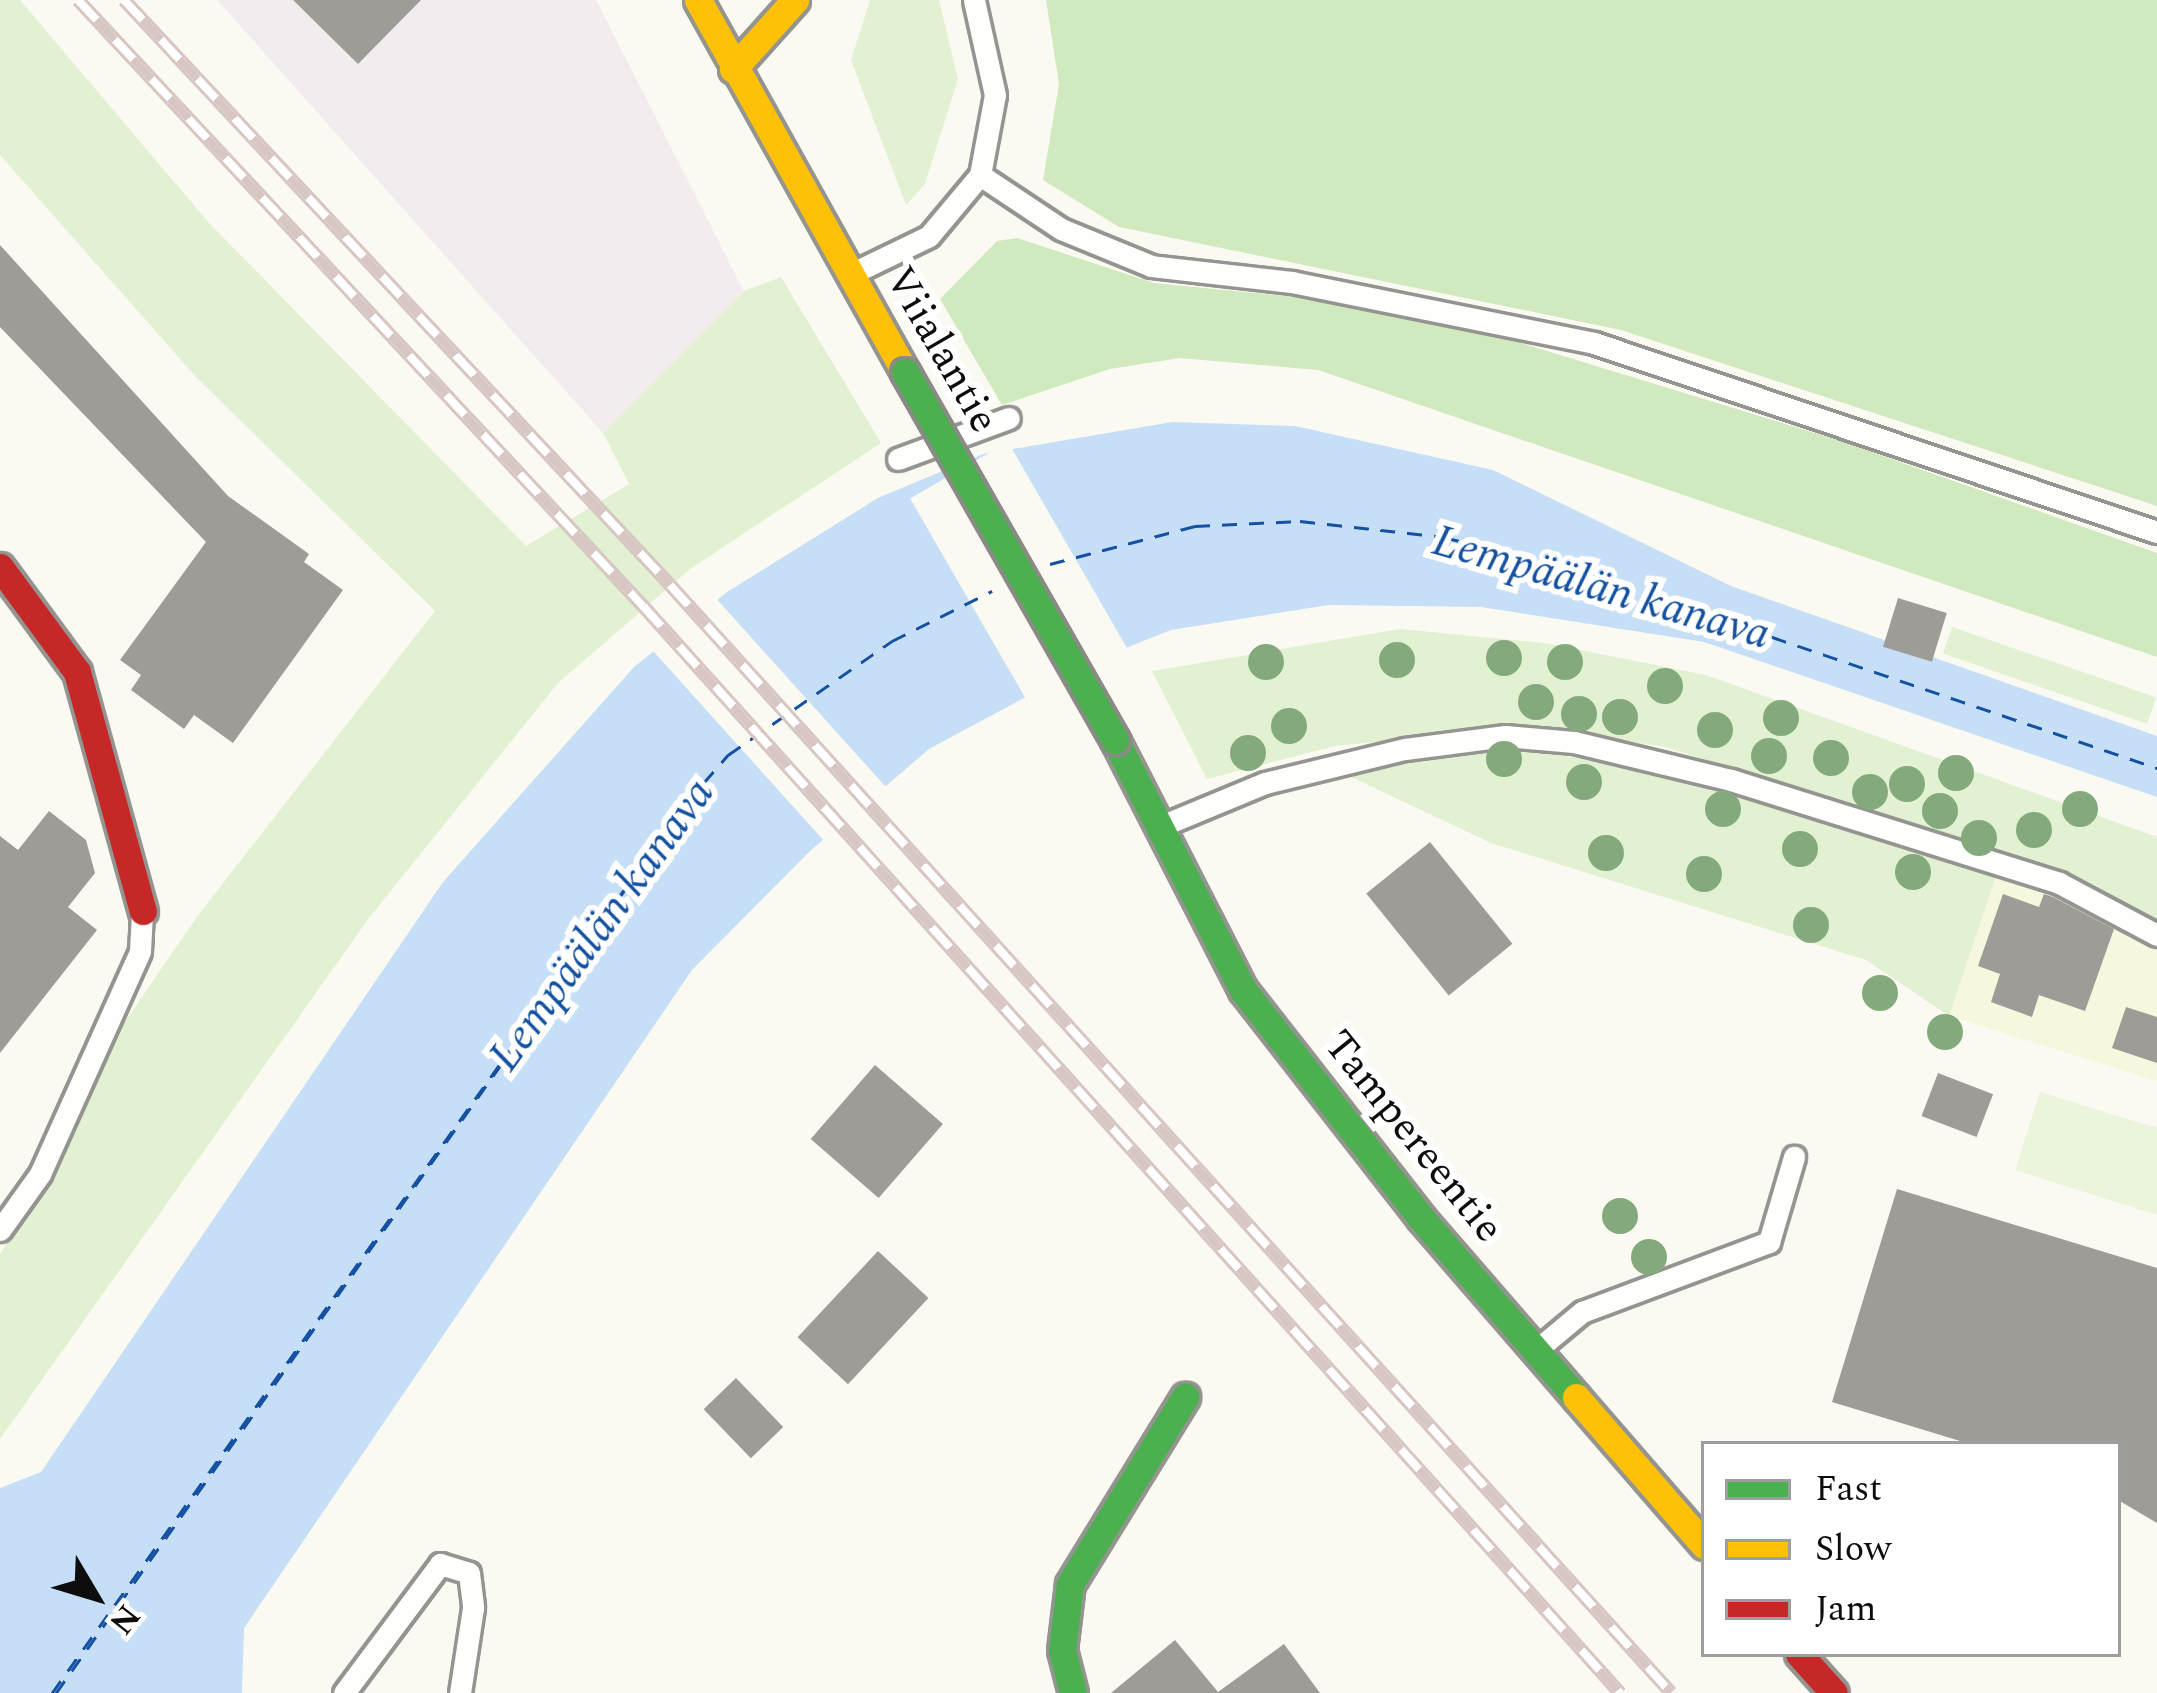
<!DOCTYPE html>
<html>
<head>
<meta charset="utf-8">
<style>
	body { margin:0 }
	#map { position:relative; width:2157px; height:1693px; overflow:hidden; background:#fbfaf2; font-family:Spectral,serif }
	div>[style] { position:absolute }
	.industrial>* { inset:0; background:#f3ecef }
	.farmland>* { inset:0; background:#f7f7de }
	.green>* { inset:0; background:#e1f1d2; transform-origin:0 0 }
	.forest>* { inset:0; background:#d0e9bf }
	.pitch>* { inset:0; background:#ebf5db }
	.water>* { inset:0; background:#c7dff6 }
	.pier>* { inset:0; background:#fbfaf2; transform-origin:0 0 }
	.ferry>* { height:3px; margin-top:-1.5px; transform-origin:0; background:repeating-linear-gradient(90deg,#1451a1 0 15px,transparent 0 27px) }
	.building>* { inset:0; background:#9e9c97; transform-origin:0 0 }
	.roads { filter:drop-shadow(3px 0 #949490) drop-shadow(-3px 0 #949490) drop-shadow(0 3px #949490) drop-shadow(0 -3px #949490) }
	.lane>* { height:21px; margin:-10.5px; padding:0 10.5px; transform-origin:10.5px; border-radius:10.5px; background:#fefefd }
	.fast>* { height:27px; margin:-13.5px; padding:0 13.5px; transform-origin:13.5px; border-radius:13.5px; background:#4caf50 }
	.slow>* { height:27px; margin:-13.5px; padding:0 13.5px; transform-origin:13.5px; border-radius:13.5px; background:#ffc107 }
	.jam>* { height:27px; margin:-13.5px; padding:0 13.5px; transform-origin:13.5px; border-radius:13.5px; background:#c62828 }
	.rail>* { height:14px; margin-top:-7px; transform-origin:0; background:repeating-linear-gradient(90deg,#fff 0 27px,#d8c6c3 0 54px); box-sizing:border-box; border-block:3px solid #d8c6c3 }
	.bridges { filter:drop-shadow(3px 0 #8b8a87) drop-shadow(-3px 0 #8b8a87) drop-shadow(0 3px #8b8a87) drop-shadow(0 -3px #8b8a87) }
	.fast-bridge>* { height:27px; margin:-13.5px; padding:0 13.5px; transform-origin:13.5px; border-radius:13.5px; background:#4caf50 }
	.trees>* { width:36px; height:36px; margin:-18px; border-radius:50%; background:#84a97c }
	span { translate:-50% -50%; white-space:nowrap; text-align:center; line-height:1.15; -webkit-text-stroke:12px #fff; paint-order:stroke }
	.street-label { font-size:42px; color:#0d0d0d }
	.water-label { font-size:45px; color:#1451a1; font-style:italic }
	.legend { position:absolute; left:1701px; top:1441px; width:420px; height:216px; box-sizing:border-box; background:#fff; border:3px solid #9e9e9e; margin:0; padding:15px 21px; list-style:none; font-size:36px; color:#0d0d0d }
	.legend li { display:flex; align-items:center; gap:24px; height:60px }
	.legend b { width:60px; border:3px solid #9e9e9e }
	.north { position:absolute; left:36px; top:1537px; width:120px; height:120px; -webkit-text-stroke:9px #fff; paint-order:stroke; rotate:128deg; font-size:33px; font-weight:700; line-height:48px; text-align:center; color:#0d0d0d }
	.north::after { content:''; display:block; margin:auto; width:42px; height:54px; background:#0d0d0d; clip-path:polygon(50% 0,100% 100%,50% 72%,0 100%) }
</style>
</head>
<body>
<div id="map">
	<div class="industrial">
		<i style="clip-path:polygon(217px 0,596px 0,744px 291px,603px 433px)"></i>
	</div>
	<div class="farmland">
		<i style="clip-path:polygon(2004px 855px,2095px 885px,2157px 925px,2157px 1081px,1949px 1016px)"></i>
	</div>
	<div class="green">
		<i style="clip-path:polygon(0 0,20px 0,209px 223px,526px 546px,629px 484px,603px 433px,744px 291px,781px 277px,881px 443px,690px 569px,558px 683px,369px 918px,0 1439px,0 1254px,60px 1160px,113px 1039px,199px 914px,435px 611px,196px 377px,0 155px)"></i>
		<i style="clip-path:polygon(870px 0,939px 0,958px 79px,925px 184px,906px 205px,851px 60px)"></i>
		<i style="left:1952px;top:627px;width:216px;height:28px;rotate:19deg"></i>
		<i style="clip-path:polygon(1400px 629px,1545px 643px,1706px 675px,2157px 837px,2157px 925px,2095px 885px,2004px 855px,1665px 747px,1538px 727px,1335px 746px,1207px 779px,1152px 671px)"></i>
		<i style="clip-path:polygon(1541px 751px,1672px 777px,1996px 877px,1949px 1016px,1866px 960px,1491px 843px,1349px 776px,1447px 754px)"></i>
	</div>
	<div class="forest">
		<i style="clip-path:polygon(1046px 0,2157px 0,2157px 506px,1621px 330px,1119px 227px,1043px 180px,1059px 84px)"></i>
		<i style="clip-path:polygon(1017px 238px,1154px 283px,1295px 297px,1485px 332px,1841px 441px,2157px 553px,2157px 657px,1318px 370px,1180px 358px,1110px 369px,1002px 405px,940px 299px,997px 241px)"></i>
	</div>
	<div class="pitch">
		<i style="clip-path:polygon(2040px 1092px,2157px 1128px,2157px 1215px,2015px 1170px)"></i>
	</div>
	<div class="water">
		<i style="clip-path:polygon(1172px 422px,1295px 426px,1493px 470px,1731px 586px,2157px 736px,2157px 797px,1704px 642px,1481px 607px,1329px 605px,1171px 630px,1093px 661px,929px 749px,810px 851px,692px 970px,244px 1628px,242px 1693px,0 1693px,0 1488px,41px 1472px,443px 882px,634px 667px,727px 592px,878px 498px,983px 454px)"></i>
	</div>
	<div class="pier">
		<i style="left:1008px;top:442px;width:244px;height:113px;rotate:60deg"></i>
		<i style="left:713px;top:595px;width:263px;height:82px;rotate:48deg"></i>
	</div>
	<div class="ferry">
		<i style="left:1050px;top:564px;width:150px;rotate:-14.7deg"></i>
		<i style="left:1195px;top:526px;width:105px;rotate:-2.7deg"></i>
		<i style="left:1300px;top:521px;width:145px;rotate:6.3deg"></i>
		<i style="left:1444px;top:537px;width:154px;rotate:14.7deg"></i>
		<i style="left:1593px;top:576px;width:596px;rotate:18.8deg"></i>
		<i style="left:52px;top:1693px;width:1093px;rotate:-54.54deg"></i>
		<i style="left:686px;top:803px;width:64px;rotate:-48.8deg"></i>
		<i style="left:728px;top:755px;width:200px;rotate:-34.8deg"></i>
		<i style="left:892px;top:641px;width:112px;rotate:-26.6deg"></i>
		<i style="left:56px;top:1693px;width:1057px;rotate:-54.7deg"></i>
	</div>
	<div class="building">
		<i style="clip-path:polygon(293px 0,421px 0,358px 64px)"></i>
		<i style="clip-path:polygon(0 245px,228px 496px,309px 554px,304px 562px,343px 590px,233px 743px,194px 715px,184px 729px,131px 690px,141px 675px,120px 660px,206px 542px,0 327px)"></i>
		<i style="left:1898px;top:598px;width:51px;height:51px;rotate:17deg"></i>
		<i style="clip-path:polygon(49px 811px,86px 840px,95px 873px,68px 907px,97px 930px,0 1053px,0 836px,18px 850px)"></i>
		<i style="left:1430px;top:842px;width:131px;height:82px;rotate:51deg"></i>
		<i style="clip-path:polygon(2003px 894px,2039px 907px,2044px 894px,2053px 897px,2114px 929px,2085px 1011px,2039px 995px,2032px 1017px,1991px 1002px,2000px 974px,1978px 966px)"></i>
		<i style="clip-path:polygon(2126px 1007px,2157px 1017px,2157px 1063px,2112px 1048px)"></i>
		<i style="left:875px;top:1065px;width:90px;height:98px;rotate:41deg"></i>
		<i style="left:1938px;top:1073px;width:59px;height:46px;rotate:21deg"></i>
		<i style="clip-path:polygon(1897px 1189px,2157px 1268px,2157px 1523px,2118px 1500px,2118px 1444px,1970px 1444px,1832px 1402px)"></i>
		<i style="left:878px;top:1251px;width:69px;height:118px;rotate:43deg"></i>
		<i style="left:736px;top:1378px;width:68px;height:45px;rotate:46deg"></i>
		<i style="clip-path:polygon(1175px 1640px,1218px 1692px,1284px 1644px,1320px 1693px,1111px 1693px)"></i>
	</div>
	<div class="roads">
		<div class="lane">
			<i style="left:980px;top:175px;width:97px;rotate:33.7deg"></i>
			<i style="left:1061px;top:229px;width:97px;rotate:22.3deg"></i>
			<i style="left:1151px;top:266px;width:142px;rotate:6.5deg"></i>
			<i style="left:1292px;top:282px;width:308px;rotate:11.4deg"></i>
			<i style="left:1594px;top:343px;width:594px;rotate:18.56deg"></i>
			<i style="left:855px;top:272px;width:82px;rotate:-25.9deg"></i>
			<i style="left:929px;top:236px;width:80px;rotate:-50.1deg"></i>
			<i style="left:980px;top:175px;width:81px;rotate:-79.4deg"></i>
			<i style="left:995px;top:95px;width:97px;rotate:-102.5deg"></i>
			<i style="left:898px;top:459px;width:118px;rotate:-20.3deg"></i>
			<i style="left:1166px;top:824px;width:107px;rotate:-22.5deg"></i>
			<i style="left:1265px;top:783px;width:144px;rotate:-13.7deg"></i>
			<i style="left:1405px;top:749px;width:101px;rotate:-7.4deg"></i>
			<i style="left:1505px;top:736px;width:69px;rotate:5deg"></i>
			<i style="left:1574px;top:742px;width:162px;rotate:13.6deg"></i>
			<i style="left:1731px;top:780px;width:344px;rotate:17.4deg"></i>
			<i style="left:2059px;top:883px;width:111px;rotate:28deg"></i>
			<i style="left:0;top:1230px;width:69px;rotate:-54.5deg"></i>
			<i style="left:40px;top:1174px;width:244px;rotate:-65.8deg"></i>
			<i style="left:140px;top:951px;width:34px;rotate:-87deg"></i>
			<i style="left:1540px;top:1347px;width:55px;rotate:-39.8deg"></i>
			<i style="left:1582px;top:1312px;width:200px;rotate:-20.5deg"></i>
			<i style="left:1769px;top:1242px;width:89px;rotate:-73.6deg"></i>
			<i style="left:344px;top:1693px;width:161px;rotate:-53.3deg"></i>
			<i style="left:440px;top:1564px;width:30px;rotate:17deg"></i>
			<i style="left:469px;top:1573px;width:35px;rotate:83deg"></i>
			<i style="left:473px;top:1608px;width:86px;rotate:98.7deg"></i>
		</div>
		<div class="fast">
			<i style="left:1115px;top:740px;width:281px;rotate:62.9deg"></i>
			<i style="left:1243px;top:990px;width:289px;rotate:52deg"></i>
			<i style="left:1421px;top:1218px;width:237px;rotate:49.1deg"></i>
			<i style="left:1073px;top:1693px;width:44px;rotate:-104.3deg"></i>
			<i style="left:1062px;top:1650px;width:66px;rotate:-83.1deg"></i>
			<i style="left:1070px;top:1584px;width:220px;rotate:-58.4deg"></i>
		</div>
		<div class="slow">
			<i style="left:698px;top:0;width:426px;rotate:60.9deg"></i>
			<i style="left:733px;top:69px;width:93px;rotate:-48.1deg"></i>
			<i style="left:1576px;top:1397px;width:196px;rotate:49.1deg"></i>
		</div>
		<div class="jam">
			<i style="left:0;top:567px;width:130px;rotate:53.7deg"></i>
			<i style="left:77px;top:672px;width:248px;rotate:74.6deg"></i>
			<i style="left:1799px;top:1654px;width:52px;rotate:48.1deg"></i>
		</div>
	</div>
	<div class="rail">
		<i style="left:78px;top:0;width:829px;rotate:47.01deg"></i>
		<i style="left:643px;top:606px;width:1462px;rotate:48.05deg"></i>
		<i style="left:124px;top:0;width:800px;rotate:46.97deg"></i>
		<i style="left:670px;top:585px;width:1493px;rotate:47.9deg"></i>
	</div>
	<div class="bridges">
		<div class="fast-bridge">
			<i style="left:905px;top:372px;width:424px;rotate:60.3deg"></i>
		</div>
	</div>
	<div class="trees">
		<i style="left:1504px;top:658px"></i>
		<i style="left:1397px;top:660px"></i>
		<i style="left:1266px;top:662px"></i>
		<i style="left:1565px;top:662px"></i>
		<i style="left:1665px;top:686px"></i>
		<i style="left:1536px;top:702px"></i>
		<i style="left:1579px;top:714px"></i>
		<i style="left:1620px;top:717px"></i>
		<i style="left:1781px;top:718px"></i>
		<i style="left:1289px;top:726px"></i>
		<i style="left:1715px;top:730px"></i>
		<i style="left:1248px;top:753px"></i>
		<i style="left:1769px;top:756px"></i>
		<i style="left:1831px;top:758px"></i>
		<i style="left:1504px;top:759px"></i>
		<i style="left:1956px;top:773px"></i>
		<i style="left:1584px;top:782px"></i>
		<i style="left:1907px;top:784px"></i>
		<i style="left:1870px;top:792px"></i>
		<i style="left:1723px;top:809px"></i>
		<i style="left:2080px;top:809px"></i>
		<i style="left:1940px;top:811px"></i>
		<i style="left:2034px;top:830px"></i>
		<i style="left:1979px;top:838px"></i>
		<i style="left:1800px;top:849px"></i>
		<i style="left:1606px;top:853px"></i>
		<i style="left:1913px;top:872px"></i>
		<i style="left:1704px;top:874px"></i>
		<i style="left:1811px;top:925px"></i>
		<i style="left:1880px;top:993px"></i>
		<i style="left:1945px;top:1032px"></i>
		<i style="left:1620px;top:1216px"></i>
		<i style="left:1649px;top:1257px"></i>
	</div>
	<div class="street-label">
		<span style="left:941px;top:350px;rotate:60deg">Viialantie</span>
		<span style="left:1413px;top:1137px;rotate:51deg">Tampereentie</span>
	</div>
	<div class="water-label">
		<span style="left:1601px;top:588px;rotate:16deg">Lempäälän kanava</span>
		<span style="left:602px;top:925px;rotate:-54deg">Lempäälän kanava</span>
	</div>
	<ul class="legend">
	<li><b style="height:15px;background:#4caf50"></b>Fast</li>
	<li><b style="height:15px;background:#ffc107"></b>Slow</li>
	<li><b style="height:15px;background:#c62828"></b>Jam</li>
	</ul>
	<div class="north">N</div>
</div>
</body>
</html>
